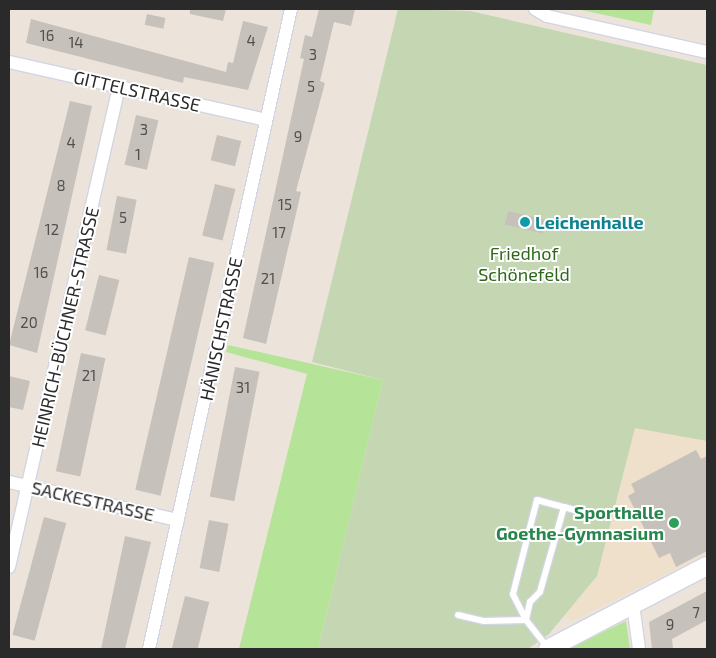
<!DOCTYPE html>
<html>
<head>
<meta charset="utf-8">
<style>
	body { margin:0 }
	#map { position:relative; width:716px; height:658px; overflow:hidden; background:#ece4db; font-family:"Exo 2",sans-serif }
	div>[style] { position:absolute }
	.education>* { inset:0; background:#eee0ca }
	.green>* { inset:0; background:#b5e397 }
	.cemetery>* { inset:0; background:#c5d6b2 }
	.building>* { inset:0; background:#c7c1bb; transform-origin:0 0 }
	.roads { filter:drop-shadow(1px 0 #d1d5e3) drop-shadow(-1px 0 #d1d5e3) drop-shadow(0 1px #d1d5e3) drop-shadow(0 -1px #d1d5e3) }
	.service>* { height:6px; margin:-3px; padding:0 3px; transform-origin:3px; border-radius:3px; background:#fff }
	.minor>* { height:12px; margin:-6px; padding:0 6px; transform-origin:6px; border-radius:6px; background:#fff }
	.secondary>* { height:18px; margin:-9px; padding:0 9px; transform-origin:9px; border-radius:9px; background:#fff }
	.dots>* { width:14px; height:14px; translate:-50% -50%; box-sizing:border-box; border:2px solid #fff; border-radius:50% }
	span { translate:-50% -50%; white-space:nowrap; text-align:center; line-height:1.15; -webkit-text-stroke:4px #fff; paint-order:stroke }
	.number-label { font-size:15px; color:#51504e }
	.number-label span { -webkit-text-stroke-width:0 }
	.street-label { font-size:18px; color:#2a2a2a }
	.culture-label { font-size:18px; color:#0d838f; font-weight:700 }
	.left { translate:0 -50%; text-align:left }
	.park-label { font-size:18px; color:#2d6719 }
	.leisure-label { font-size:18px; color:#27864d; font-weight:700 }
	.right { translate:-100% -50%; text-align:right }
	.frame { position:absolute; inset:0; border:10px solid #2a2a2a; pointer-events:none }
</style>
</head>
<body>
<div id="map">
	<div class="education">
		<i style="clip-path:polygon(635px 427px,707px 441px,707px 553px,571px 622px,565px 615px,597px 576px)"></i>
	</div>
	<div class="green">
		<i style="clip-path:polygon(577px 9px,654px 9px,651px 25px)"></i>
		<i style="clip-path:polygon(228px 345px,383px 380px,318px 649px,239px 649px,307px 374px,226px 352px)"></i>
		<i style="clip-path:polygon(626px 621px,630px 649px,568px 649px)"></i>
	</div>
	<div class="cemetery">
		<i style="clip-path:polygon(398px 9px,470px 11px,707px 65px,707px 441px,635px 428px,597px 576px,549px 634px,528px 649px,318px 649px,383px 380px,312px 362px)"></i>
	</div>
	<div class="building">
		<i style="clip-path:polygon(190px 9px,226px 9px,223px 21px,190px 14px)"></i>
		<i style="clip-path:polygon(319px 9px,355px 9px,351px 26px,334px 22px,320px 81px,325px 83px,296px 191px,301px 192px,266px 344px,243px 338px,294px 105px,304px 59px,300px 58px,305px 35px,312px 37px)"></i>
		<i style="left:147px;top:14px;width:19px;height:11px;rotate:12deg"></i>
		<i style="clip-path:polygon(31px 19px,226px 72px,228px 62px,233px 63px,243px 21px,268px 27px,248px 90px,184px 77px,183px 83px,26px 43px)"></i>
		<i style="clip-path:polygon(70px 101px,92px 106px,37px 353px,9px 345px)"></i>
		<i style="left:136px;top:115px;width:23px;height:51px;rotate:13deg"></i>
		<i style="left:217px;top:135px;width:25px;height:26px;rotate:14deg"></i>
		<i style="left:215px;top:184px;width:21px;height:53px;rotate:14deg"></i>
		<i style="left:117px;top:196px;width:20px;height:55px;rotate:11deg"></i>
		<i style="left:508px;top:211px;width:39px;height:14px;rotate:13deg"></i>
		<i style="left:189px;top:257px;width:26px;height:239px;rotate:13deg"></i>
		<i style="left:99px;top:275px;width:21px;height:57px;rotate:14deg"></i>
		<i style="left:81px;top:353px;width:25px;height:121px;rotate:12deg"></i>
		<i style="left:235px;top:367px;width:25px;height:132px;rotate:11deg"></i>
		<i style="clip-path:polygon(9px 376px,30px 381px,23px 410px,9px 407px)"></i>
		<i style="clip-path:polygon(696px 450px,701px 459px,707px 456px,707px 551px,676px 567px,670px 553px,659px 558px,628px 496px,635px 492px,631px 484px)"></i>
		<i style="left:44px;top:517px;width:23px;height:122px;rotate:15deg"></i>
		<i style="left:209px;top:520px;width:20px;height:49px;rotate:11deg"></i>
		<i style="clip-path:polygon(125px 536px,151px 542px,125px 649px,101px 649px)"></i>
		<i style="clip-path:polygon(707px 591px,707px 620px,672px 639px,673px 649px,652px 649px,649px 622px)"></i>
		<i style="left:185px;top:596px;width:25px;height:55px;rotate:14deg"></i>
	</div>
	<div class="roads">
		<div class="service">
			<i style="left:537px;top:500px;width:28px;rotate:15deg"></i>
			<i style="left:564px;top:507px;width:88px;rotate:105.8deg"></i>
			<i style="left:540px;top:592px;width:14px;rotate:135deg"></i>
			<i style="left:530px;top:602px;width:18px;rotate:103deg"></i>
			<i style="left:526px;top:620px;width:29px;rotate:-117deg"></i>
			<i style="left:513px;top:594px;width:97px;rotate:-75.7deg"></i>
			<i style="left:564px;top:507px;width:29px;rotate:16deg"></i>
			<i style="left:458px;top:615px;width:27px;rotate:13deg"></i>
			<i style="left:484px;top:621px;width:42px;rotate:-1.4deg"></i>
			<i style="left:526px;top:620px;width:36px;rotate:52deg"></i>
		</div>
		<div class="minor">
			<i style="left:535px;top:9px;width:14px;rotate:30deg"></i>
			<i style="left:547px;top:16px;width:164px;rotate:12.7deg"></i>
			<i style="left:9px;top:62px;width:263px;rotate:12.7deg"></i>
			<i style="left:9px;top:482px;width:173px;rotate:12.7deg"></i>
			<i style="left:9px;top:567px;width:492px;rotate:-77.1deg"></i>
			<i style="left:633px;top:604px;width:45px;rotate:82.4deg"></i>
			<i style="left:149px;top:649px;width:656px;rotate:-77.49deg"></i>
		</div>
		<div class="secondary">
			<i style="left:548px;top:649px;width:179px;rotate:-27.6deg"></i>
		</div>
	</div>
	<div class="dots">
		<i style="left:525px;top:222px;background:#0f9aa8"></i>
		<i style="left:674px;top:523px;background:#2e9e5b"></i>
	</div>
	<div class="number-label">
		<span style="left:47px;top:36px">16</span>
		<span style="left:251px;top:41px">4</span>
		<span style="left:76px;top:43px">14</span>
		<span style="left:313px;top:55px">3</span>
		<span style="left:311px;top:87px">5</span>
		<span style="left:144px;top:130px">3</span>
		<span style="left:298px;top:137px">9</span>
		<span style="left:71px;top:143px">4</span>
		<span style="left:138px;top:155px">1</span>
		<span style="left:61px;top:186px">8</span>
		<span style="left:285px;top:205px">15</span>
		<span style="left:123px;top:218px">5</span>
		<span style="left:52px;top:230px">12</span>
		<span style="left:279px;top:233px">17</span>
		<span style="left:41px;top:273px">16</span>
		<span style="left:268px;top:279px">21</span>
		<span style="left:29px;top:323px">20</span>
		<span style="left:89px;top:376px">21</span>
		<span style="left:243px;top:388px">31</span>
		<span style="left:696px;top:613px">7</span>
		<span style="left:670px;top:625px">9</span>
	</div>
	<div class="street-label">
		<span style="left:137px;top:91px;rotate:13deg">GITTELSTRASSE</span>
		<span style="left:65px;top:327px;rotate:-77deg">HEINRICH-BÜCHNER-STRASSE</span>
		<span style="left:221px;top:329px;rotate:-78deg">HÄNISCHSTRASSE</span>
		<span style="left:93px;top:501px;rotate:13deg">SACKESTRASSE</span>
	</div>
	<div class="culture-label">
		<span class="left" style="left:535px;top:222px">Leichenhalle</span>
	</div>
	<div class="park-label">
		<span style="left:524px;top:264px">Friedhof<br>Schönefeld</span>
	</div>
	<div class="leisure-label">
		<span class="right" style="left:664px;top:523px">Sporthalle<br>Goethe-Gymnasium</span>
	</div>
	<div class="frame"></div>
</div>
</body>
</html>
